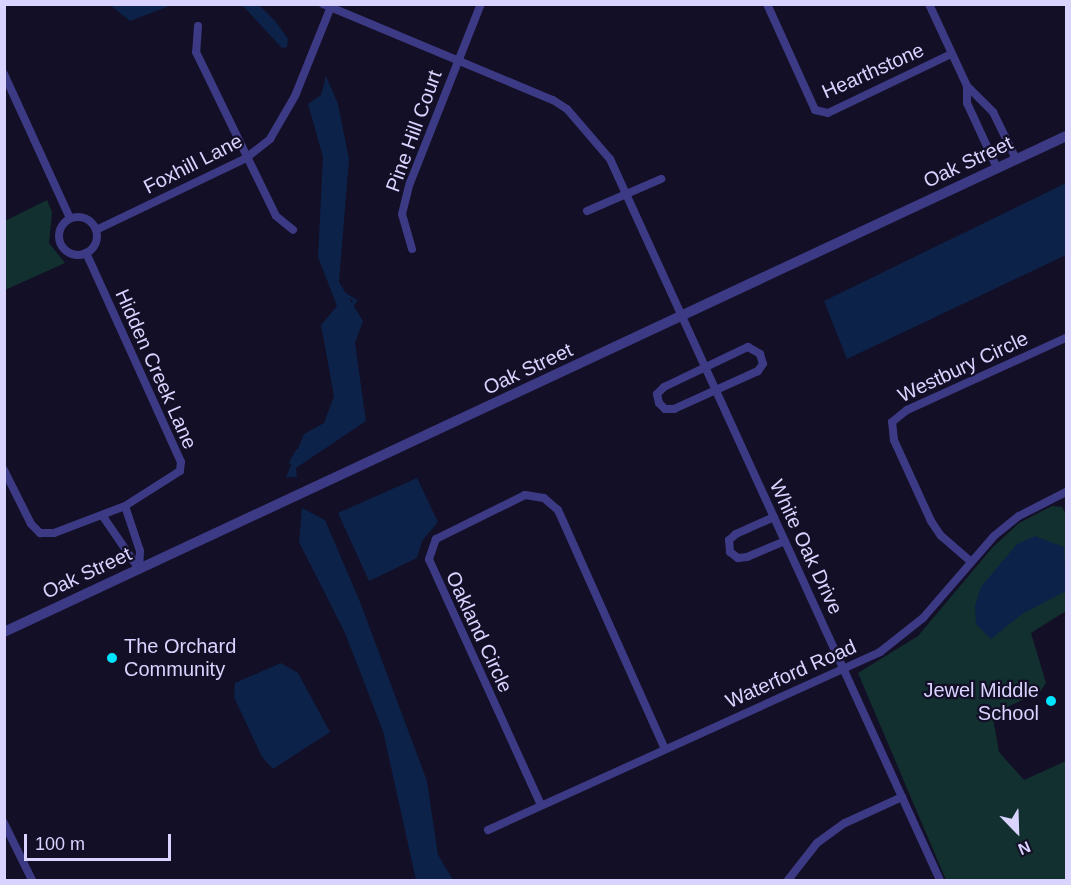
<!DOCTYPE html>
<html>
<head>
<meta charset="utf-8">
<style>
	body { margin:0 }
	#map { position:relative; width:1071px; height:885px; overflow:hidden; background:#130f26; font-family:Helvetica,sans-serif }
	div>[style] { position:absolute }
	.green>* { inset:0; background:#12302f }
	.water>* { inset:0; background:#0c2248 }
	.stream>* { height:3px; margin:-1.5px; padding:0 1.5px; transform-origin:1.5px; border-radius:1.5px; background:#0c2248 }
	.minor>* { height:8px; margin:-4px; padding:0 4px; transform-origin:4px; border-radius:4px; background:#3d3a85 }
	.minor>.ring { margin:-4px; padding:0; box-sizing:content-box; background:none; border:8px solid #3d3a85; border-radius:50% }
	.tertiary>* { height:10px; margin:-5px; padding:0 5px; transform-origin:5px; border-radius:5px; background:#3d3a85 }
	.dots>* { width:16px; height:16px; translate:-50% -50%; box-sizing:border-box; border:3px solid #130f26; border-radius:50% }
	span { translate:-50% -50%; white-space:nowrap; text-align:center; line-height:1.15; -webkit-text-stroke:4.5px #130f26; paint-order:stroke }
	.street-label { font-size:20px; color:#d9d4ff }
	.poi-label { font-size:20px; color:#d9d4ff }
	.left { translate:0 -50%; text-align:left }
	.right { translate:-100% -50%; text-align:right }
	.frame { position:absolute; inset:0; border:6px solid #d9d4ff; pointer-events:none }
	.north { position:absolute; left:987px; top:801px; width:60px; height:60px; -webkit-text-stroke:4px #130f26; paint-order:stroke; rotate:157deg; font-size:16px; font-weight:700; line-height:24px; text-align:center; color:#d9d4ff }
	.north::after { content:''; display:block; margin:auto; width:21px; height:27px; background:#d9d4ff; clip-path:polygon(50% 0,100% 100%,50% 72%,0 100%) }
	.scale { position:absolute; left:24px; top:834px; width:147px; height:27px; box-sizing:border-box; border:3px solid #d9d4ff; border-top:0; padding-left:8px; font-size:18px; line-height:21px; white-space:nowrap; color:#d9d4ff; -webkit-text-stroke:4px #130f26; paint-order:stroke }
</style>
</head>
<body>
<div id="map">
	<div class="green">
		<i style="clip-path:polygon(47px 200px,52px 212px,49px 243px,65px 263px,5px 290px,5px 221px)"></i>
		<i style="clip-path:polygon(1052px 506px,1062px 507px,1066px 514px,1066px 611px,1031px 633px,1046px 683px,1040px 692px,1009px 706px,993px 718px,999px 752px,1024px 780px,1066px 761px,1066px 880px,946px 880px,858px 673px,918px 636px,992px 548px,1019px 523px)"></i>
	</div>
	<div class="water">
		<i style="clip-path:polygon(110px 5px,172px 5px,130px 21px)"></i>
		<i style="clip-path:polygon(242px 5px,259px 5px,276px 22px,288px 39px,287px 47px,282px 48px)"></i>
		<i style="clip-path:polygon(326px 76px,338px 104px,349px 159px,339px 282px,363px 321px,355px 343px,366px 421px,296px 468px,297px 477px,286px 477px,304px 434px,324px 423px,334px 396px,321px 325px,337px 306px,318px 257px,323px 157px,308px 104px,321px 95px)"></i>
		<i style="clip-path:polygon(1066px 183px,1066px 255px,847px 359px,824px 301px)"></i>
		<i style="clip-path:polygon(417px 478px,438px 522px,422px 541px,417px 558px,369px 581px,338px 513px)"></i>
		<i style="clip-path:polygon(302px 508px,325px 520px,360px 602px,427px 781px,438px 855px,453px 880px,416px 880px,383px 731px,345px 633px,299px 542px)"></i>
		<i style="clip-path:polygon(1035px 536px,1064px 547px,1066px 591px,1022px 614px,991px 639px,976px 624px,975px 606px,981px 587px,1017px 544px)"></i>
		<i style="clip-path:polygon(281px 663px,298px 673px,330px 732px,273px 769px,262px 757px,234px 697px,235px 683px)"></i>
	</div>
	<div class="stream">
		<i style="left:345px;top:294px;width:12px;rotate:31deg"></i>
		<i style="left:355px;top:300px;width:9px;rotate:126deg"></i>
		<i style="left:290px;top:462px;width:14px;rotate:-60deg"></i>
	</div>
	<div class="minor">
		<i style="left:323px;top:4px;width:249px;rotate:22.7deg"></i>
		<i style="left:553px;top:100px;width:17px;rotate:33deg"></i>
		<i style="left:567px;top:109px;width:66px;rotate:49.3deg"></i>
		<i style="left:610px;top:159px;width:793px;rotate:65.41deg"></i>
		<i style="left:767px;top:4px;width:116px;rotate:65.6deg"></i>
		<i style="left:815px;top:110px;width:13px;rotate:13deg"></i>
		<i style="left:828px;top:113px;width:136px;rotate:-25.6deg"></i>
		<i style="left:929px;top:4px;width:90px;rotate:65.1deg"></i>
		<i style="left:967px;top:86px;width:17px;rotate:90deg"></i>
		<i style="left:967px;top:103px;width:72px;rotate:65.2deg"></i>
		<i style="left:198px;top:26px;width:26px;rotate:94deg"></i>
		<i style="left:196px;top:52px;width:182px;rotate:64deg"></i>
		<i style="left:276px;top:216px;width:22px;rotate:39deg"></i>
		<i style="left:4px;top:74px;width:158px;rotate:65.4deg"></i>
		<i style="left:967px;top:86px;width:37px;rotate:45deg"></i>
		<i style="left:993px;top:112px;width:52px;rotate:63.9deg"></i>
		<i style="left:587px;top:211px;width:81px;rotate:-23.4deg"></i>
		<i class="ring" style="left:59px;top:217px;width:30px;height:30px"></i>
		<i style="left:96px;top:230px;width:166px;rotate:-25.6deg"></i>
		<i style="left:246px;top:158px;width:31px;rotate:-38deg"></i>
		<i style="left:270px;top:139px;width:50px;rotate:-59.8deg"></i>
		<i style="left:295px;top:96px;width:99px;rotate:-68.1deg"></i>
		<i style="left:412px;top:249px;width:36px;rotate:-106deg"></i>
		<i style="left:402px;top:214px;width:32px;rotate:-76deg"></i>
		<i style="left:410px;top:183px;width:193px;rotate:-68.4deg"></i>
		<i style="left:748px;top:347px;width:14px;rotate:30deg"></i>
		<i style="left:760px;top:354px;width:10px;rotate:73deg"></i>
		<i style="left:763px;top:364px;width:9px;rotate:126deg"></i>
		<i style="left:758px;top:371px;width:92px;rotate:155.7deg"></i>
		<i style="left:674px;top:409px;width:9px;rotate:180deg"></i>
		<i style="left:665px;top:409px;width:8px;rotate:-135deg"></i>
		<i style="left:659px;top:403px;width:9px;rotate:-103deg"></i>
		<i style="left:657px;top:394px;width:10px;rotate:-45deg"></i>
		<i style="left:664px;top:387px;width:93px;rotate:-25.5deg"></i>
		<i style="left:4px;top:470px;width:60px;rotate:63.4deg"></i>
		<i style="left:31px;top:524px;width:13px;rotate:45deg"></i>
		<i style="left:40px;top:533px;width:14px"></i>
		<i style="left:54px;top:533px;width:76px;rotate:-20.8deg"></i>
		<i style="left:125px;top:506px;width:65px;rotate:-32.5deg"></i>
		<i style="left:180px;top:471px;width:9px;rotate:-84deg"></i>
		<i style="left:181px;top:462px;width:230px;rotate:-114.4deg"></i>
		<i style="left:125px;top:506px;width:47px;rotate:71.6deg"></i>
		<i style="left:140px;top:551px;width:18px;rotate:93deg"></i>
		<i style="left:102px;top:515px;width:65px;rotate:55.6deg"></i>
		<i style="left:774px;top:517px;width:42px;rotate:155.9deg"></i>
		<i style="left:736px;top:534px;width:9px;rotate:139deg"></i>
		<i style="left:729px;top:540px;width:12px;rotate:85deg"></i>
		<i style="left:730px;top:552px;width:10px;rotate:37deg"></i>
		<i style="left:738px;top:558px;width:9px;rotate:-6deg"></i>
		<i style="left:747px;top:557px;width:41px;rotate:-22.8deg"></i>
		<i style="left:969px;top:560px;width:37px;rotate:-139deg"></i>
		<i style="left:941px;top:536px;width:18px;rotate:-124deg"></i>
		<i style="left:931px;top:521px;width:89px;rotate:-114.6deg"></i>
		<i style="left:894px;top:440px;width:18px;rotate:-96deg"></i>
		<i style="left:892px;top:422px;width:19px;rotate:-39deg"></i>
		<i style="left:907px;top:410px;width:175px;rotate:-24.4deg"></i>
		<i style="left:541px;top:805px;width:270px;rotate:-114.5deg"></i>
		<i style="left:429px;top:559px;width:21px;rotate:-71deg"></i>
		<i style="left:436px;top:539px;width:99px;rotate:-26.3deg"></i>
		<i style="left:525px;top:495px;width:19px;rotate:9deg"></i>
		<i style="left:544px;top:498px;width:18px;rotate:41deg"></i>
		<i style="left:558px;top:510px;width:262px;rotate:65.9deg"></i>
		<i style="left:4px;top:823px;width:64px;rotate:63.8deg"></i>
		<i style="left:488px;top:830px;width:431px;rotate:-24.4deg"></i>
		<i style="left:880px;top:652px;width:55px;rotate:-38.3deg"></i>
		<i style="left:923px;top:618px;width:108px;rotate:-49.1deg"></i>
		<i style="left:994px;top:536px;width:32px;rotate:-39deg"></i>
		<i style="left:1019px;top:516px;width:53px;rotate:-27.1deg"></i>
		<i style="left:788px;top:880px;width:47px;rotate:-51.9deg"></i>
		<i style="left:817px;top:843px;width:34px;rotate:-36deg"></i>
		<i style="left:845px;top:823px;width:63px;rotate:-24.5deg"></i>
	</div>
	<div class="tertiary">
		<i style="left:4px;top:632px;width:1172px;rotate:-25.03deg"></i>
	</div>
	<div class="dots">
		<i style="left:112px;top:658px;background:#00e5ff"></i>
		<i style="left:1051px;top:701px;background:#00e5ff"></i>
	</div>
	<div class="street-label">
		<span style="left:873px;top:71px;rotate:-24deg">Hearthstone</span>
		<span style="left:414px;top:131px;rotate:-70deg">Pine Hill Court</span>
		<span style="left:968px;top:162px;rotate:-25deg">Oak Street</span>
		<span style="left:193px;top:164px;rotate:-27deg">Foxhill Lane</span>
		<span style="left:963px;top:367px;rotate:-25deg">Westbury Circle</span>
		<span style="left:156px;top:369px;rotate:66deg">Hidden Creek Lane</span>
		<span style="left:528px;top:369px;rotate:-25deg">Oak Street</span>
		<span style="left:806px;top:547px;rotate:65deg">White Oak Drive</span>
		<span style="left:87px;top:573px;rotate:-25deg">Oak Street</span>
		<span style="left:479px;top:632px;rotate:65deg">Oakland Circle</span>
		<span style="left:791px;top:674px;rotate:-24deg">Waterford Road</span>
	</div>
	<div class="poi-label">
		<span class="left" style="left:124px;top:658px">The Orchard<br>Community</span>
		<span class="right" style="left:1039px;top:702px">Jewel Middle<br>School</span>
	</div>
	<div class="frame"></div>
	<div class="north">N</div>
	<div class="scale">100 m</div>
</div>
</body>
</html>
